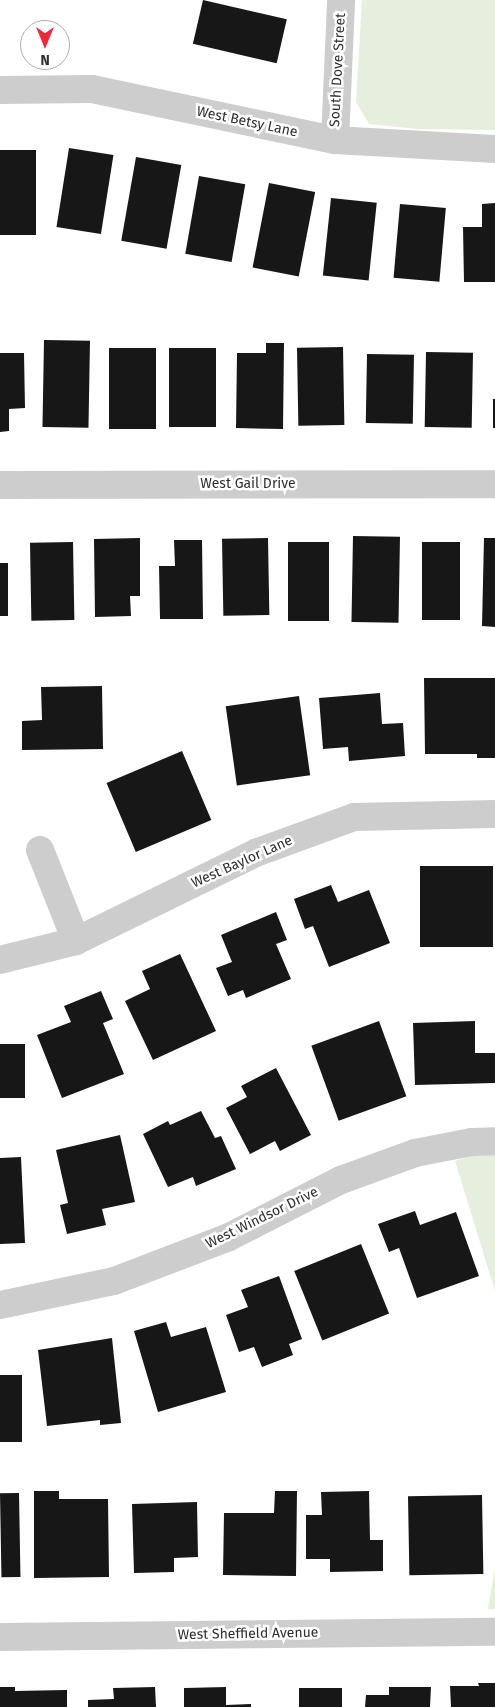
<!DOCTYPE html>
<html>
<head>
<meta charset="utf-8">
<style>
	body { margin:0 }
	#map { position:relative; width:495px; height:1707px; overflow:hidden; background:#fff; font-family:"Fira Sans",sans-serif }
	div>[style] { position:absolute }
	.green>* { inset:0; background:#e6eedd }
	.building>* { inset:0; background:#171717; transform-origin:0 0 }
	.street>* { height:28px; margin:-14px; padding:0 14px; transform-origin:14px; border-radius:14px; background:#cdcdcd }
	span { translate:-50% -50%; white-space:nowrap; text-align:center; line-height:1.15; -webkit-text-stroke:5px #fff; paint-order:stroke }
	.street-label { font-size:14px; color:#303030 }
	.north { position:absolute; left:20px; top:20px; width:50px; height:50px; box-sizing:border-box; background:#fff; border:1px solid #acacac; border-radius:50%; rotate:180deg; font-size:14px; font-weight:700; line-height:20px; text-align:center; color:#303030 }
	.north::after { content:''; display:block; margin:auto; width:18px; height:22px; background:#f22737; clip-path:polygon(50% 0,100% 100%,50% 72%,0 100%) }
</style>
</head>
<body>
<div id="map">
	<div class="green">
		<i style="clip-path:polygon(362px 0,495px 0,495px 130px,418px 129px,369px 124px,356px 102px)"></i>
		<i style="clip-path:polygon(481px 1153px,495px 1153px,495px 1291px,455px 1161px)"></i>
		<i style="clip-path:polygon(495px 1568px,495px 1609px,488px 1609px)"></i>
	</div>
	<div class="building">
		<i style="left:203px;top:0;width:86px;height:45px;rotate:13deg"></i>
		<i style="left:69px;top:148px;width:45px;height:80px;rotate:9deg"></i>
		<i style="left:0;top:150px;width:36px;height:85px"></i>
		<i style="left:136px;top:157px;width:46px;height:85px;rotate:10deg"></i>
		<i style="left:199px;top:176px;width:47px;height:79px;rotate:10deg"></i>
		<i style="left:269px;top:183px;width:47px;height:86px;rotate:11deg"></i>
		<i style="left:331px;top:198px;width:46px;height:78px;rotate:6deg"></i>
		<i style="clip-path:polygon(495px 203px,495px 282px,464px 282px,463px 227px,482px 227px,482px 204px)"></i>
		<i style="left:400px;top:204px;width:46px;height:74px;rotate:5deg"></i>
		<i style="left:44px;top:340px;width:46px;height:87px;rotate:1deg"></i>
		<i style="clip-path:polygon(266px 343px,284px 343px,283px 429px,236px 428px,237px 353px,266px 353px)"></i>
		<i style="left:343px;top:347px;width:78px;height:46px;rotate:89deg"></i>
		<i style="left:109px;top:348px;width:47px;height:81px"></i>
		<i style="left:169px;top:348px;width:47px;height:79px"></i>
		<i style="left:426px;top:352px;width:47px;height:75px;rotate:1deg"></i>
		<i style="clip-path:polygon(0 353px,24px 353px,25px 408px,9px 409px,9px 431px,0 432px)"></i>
		<i style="left:367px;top:354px;width:47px;height:69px;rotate:1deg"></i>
		<i style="left:493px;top:399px;width:2px;height:29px"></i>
		<i style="left:353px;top:536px;width:47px;height:86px;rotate:1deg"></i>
		<i style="clip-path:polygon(140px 538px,140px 596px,130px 596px,131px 616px,95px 617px,94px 539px)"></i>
		<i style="left:268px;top:538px;width:77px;height:46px;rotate:89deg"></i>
		<i style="clip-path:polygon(484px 538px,495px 538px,495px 627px,482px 626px)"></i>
		<i style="clip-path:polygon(174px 540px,202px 540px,203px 619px,160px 619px,159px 566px,175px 566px)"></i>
		<i style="left:73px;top:542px;width:78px;height:43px;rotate:89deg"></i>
		<i style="left:288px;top:542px;width:41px;height:79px"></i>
		<i style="left:422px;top:542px;width:38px;height:78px"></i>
		<i style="left:0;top:563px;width:8px;height:53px"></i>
		<i style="clip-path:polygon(424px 678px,495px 678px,495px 758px,477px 758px,477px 754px,425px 754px)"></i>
		<i style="clip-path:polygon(102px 686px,103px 749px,22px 750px,22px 721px,42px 720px,41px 687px)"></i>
		<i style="clip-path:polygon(380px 693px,382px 724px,403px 723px,405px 756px,349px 761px,348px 747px,323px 749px,319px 698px)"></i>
		<i style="left:299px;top:696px;width:80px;height:74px;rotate:82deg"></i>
		<i style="left:182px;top:751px;width:75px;height:82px;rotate:67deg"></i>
		<i style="left:420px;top:866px;width:73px;height:81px"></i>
		<i style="clip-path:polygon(331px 885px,338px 902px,369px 890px,390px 943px,329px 967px,313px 926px,305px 929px,294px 899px)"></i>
		<i style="clip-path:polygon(276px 912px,287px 940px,276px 944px,291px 979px,246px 998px,243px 990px,228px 996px,216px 968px,232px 962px,221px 935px)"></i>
		<i style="clip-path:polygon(180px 954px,216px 1031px,153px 1060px,125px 1001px,150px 989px,142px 971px)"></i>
		<i style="clip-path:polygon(101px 991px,113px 1019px,103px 1023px,124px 1074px,62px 1098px,37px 1035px,71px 1022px,64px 1006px)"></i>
		<i style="left:379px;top:1021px;width:80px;height:72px;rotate:70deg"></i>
		<i style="clip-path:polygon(475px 1021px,475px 1053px,495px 1053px,495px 1083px,415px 1085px,413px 1023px)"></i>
		<i style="left:0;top:1044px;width:25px;height:54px"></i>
		<i style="clip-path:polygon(276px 1068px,311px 1135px,280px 1151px,275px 1141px,250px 1154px,226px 1108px,247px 1097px,241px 1086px)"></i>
		<i style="clip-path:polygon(201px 1111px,215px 1138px,221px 1136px,236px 1169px,196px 1186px,193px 1177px,168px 1187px,143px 1134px,168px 1121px,170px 1125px)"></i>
		<i style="clip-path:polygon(120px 1135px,135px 1202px,102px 1209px,106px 1225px,67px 1234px,60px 1205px,68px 1203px,56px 1150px)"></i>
		<i style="clip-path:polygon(21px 1157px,25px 1243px,0 1244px,0 1158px)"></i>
		<i style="clip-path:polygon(415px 1211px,420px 1225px,456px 1212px,479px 1276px,417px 1298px,399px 1248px,389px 1252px,378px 1224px)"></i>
		<i style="left:361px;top:1244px;width:75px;height:72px;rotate:68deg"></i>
		<i style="clip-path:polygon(279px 1276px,302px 1339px,289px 1344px,293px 1355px,262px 1367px,254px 1347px,239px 1352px,226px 1315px,248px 1307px,241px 1290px)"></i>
		<i style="clip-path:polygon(166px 1322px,171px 1337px,206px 1327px,226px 1392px,158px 1412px,134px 1331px)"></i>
		<i style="clip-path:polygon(112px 1338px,121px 1423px,100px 1425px,100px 1420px,47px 1426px,38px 1350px)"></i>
		<i style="left:0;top:1375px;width:22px;height:67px"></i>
		<i style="clip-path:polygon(34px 1491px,59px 1491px,59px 1499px,108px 1499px,109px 1577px,34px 1578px)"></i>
		<i style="clip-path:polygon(275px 1491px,297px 1491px,296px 1576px,223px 1575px,224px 1513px,274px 1513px)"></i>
		<i style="clip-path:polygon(369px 1491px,370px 1540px,383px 1540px,383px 1571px,330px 1572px,330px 1559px,306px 1559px,306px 1515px,322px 1515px,321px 1492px)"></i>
		<i style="left:19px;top:1493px;width:84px;height:19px;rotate:89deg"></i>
		<i style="left:482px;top:1495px;width:79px;height:74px;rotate:89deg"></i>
		<i style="clip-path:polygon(197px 1502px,198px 1557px,174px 1558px,174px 1572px,134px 1573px,132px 1504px)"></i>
		<i style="clip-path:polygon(478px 1683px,495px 1683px,495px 1707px,451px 1707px,450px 1686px,479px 1686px)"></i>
		<i style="clip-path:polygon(0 1687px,15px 1687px,15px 1691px,67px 1690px,67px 1707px,0 1707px)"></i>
		<i style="clip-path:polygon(155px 1687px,156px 1707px,88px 1707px,88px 1700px,114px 1699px,113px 1688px)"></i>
		<i style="clip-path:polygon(226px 1687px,226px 1705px,251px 1704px,251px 1707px,184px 1707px,184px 1688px)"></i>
		<i style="clip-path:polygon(389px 1687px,431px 1687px,430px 1707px,365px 1707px,366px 1695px,389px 1695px)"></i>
		<i style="left:342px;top:1688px;width:19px;height:43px;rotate:90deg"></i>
	</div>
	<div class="street">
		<i style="left:0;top:90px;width:92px;rotate:-0.6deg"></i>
		<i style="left:92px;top:89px;width:248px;rotate:11.9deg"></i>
		<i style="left:335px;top:140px;width:160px;rotate:3.2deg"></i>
		<i style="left:335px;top:140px;width:140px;rotate:-87.5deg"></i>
		<i style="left:0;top:485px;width:495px;rotate:-0.1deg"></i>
		<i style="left:40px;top:850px;width:98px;rotate:68.4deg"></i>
		<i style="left:0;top:960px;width:78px;rotate:-14deg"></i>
		<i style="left:76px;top:941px;width:203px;rotate:-26.1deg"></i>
		<i style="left:258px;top:852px;width:102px;rotate:-20deg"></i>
		<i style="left:354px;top:817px;width:141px;rotate:-1.2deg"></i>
		<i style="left:0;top:1305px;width:116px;rotate:-11.9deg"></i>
		<i style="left:114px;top:1281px;width:123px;rotate:-20.9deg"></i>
		<i style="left:229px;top:1237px;width:126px;rotate:-27deg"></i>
		<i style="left:341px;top:1180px;width:79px;rotate:-20deg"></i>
		<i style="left:415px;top:1153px;width:58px;rotate:-10.9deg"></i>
		<i style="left:472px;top:1142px;width:23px;rotate:-2deg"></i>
		<i style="left:0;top:1637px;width:495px;rotate:-0.6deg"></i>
	</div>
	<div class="street-label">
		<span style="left:338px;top:70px;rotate:-87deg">South Dove Street</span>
		<span style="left:247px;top:122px;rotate:12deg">West Betsy Lane</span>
		<span style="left:248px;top:484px">West Gail Drive</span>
		<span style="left:242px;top:862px;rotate:-24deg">West Baylor Lane</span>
		<span style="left:262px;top:1218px;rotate:-26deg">West Windsor Drive</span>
		<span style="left:248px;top:1634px;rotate:-1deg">West Sheffield Avenue</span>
	</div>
	<div class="north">N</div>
</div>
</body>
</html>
